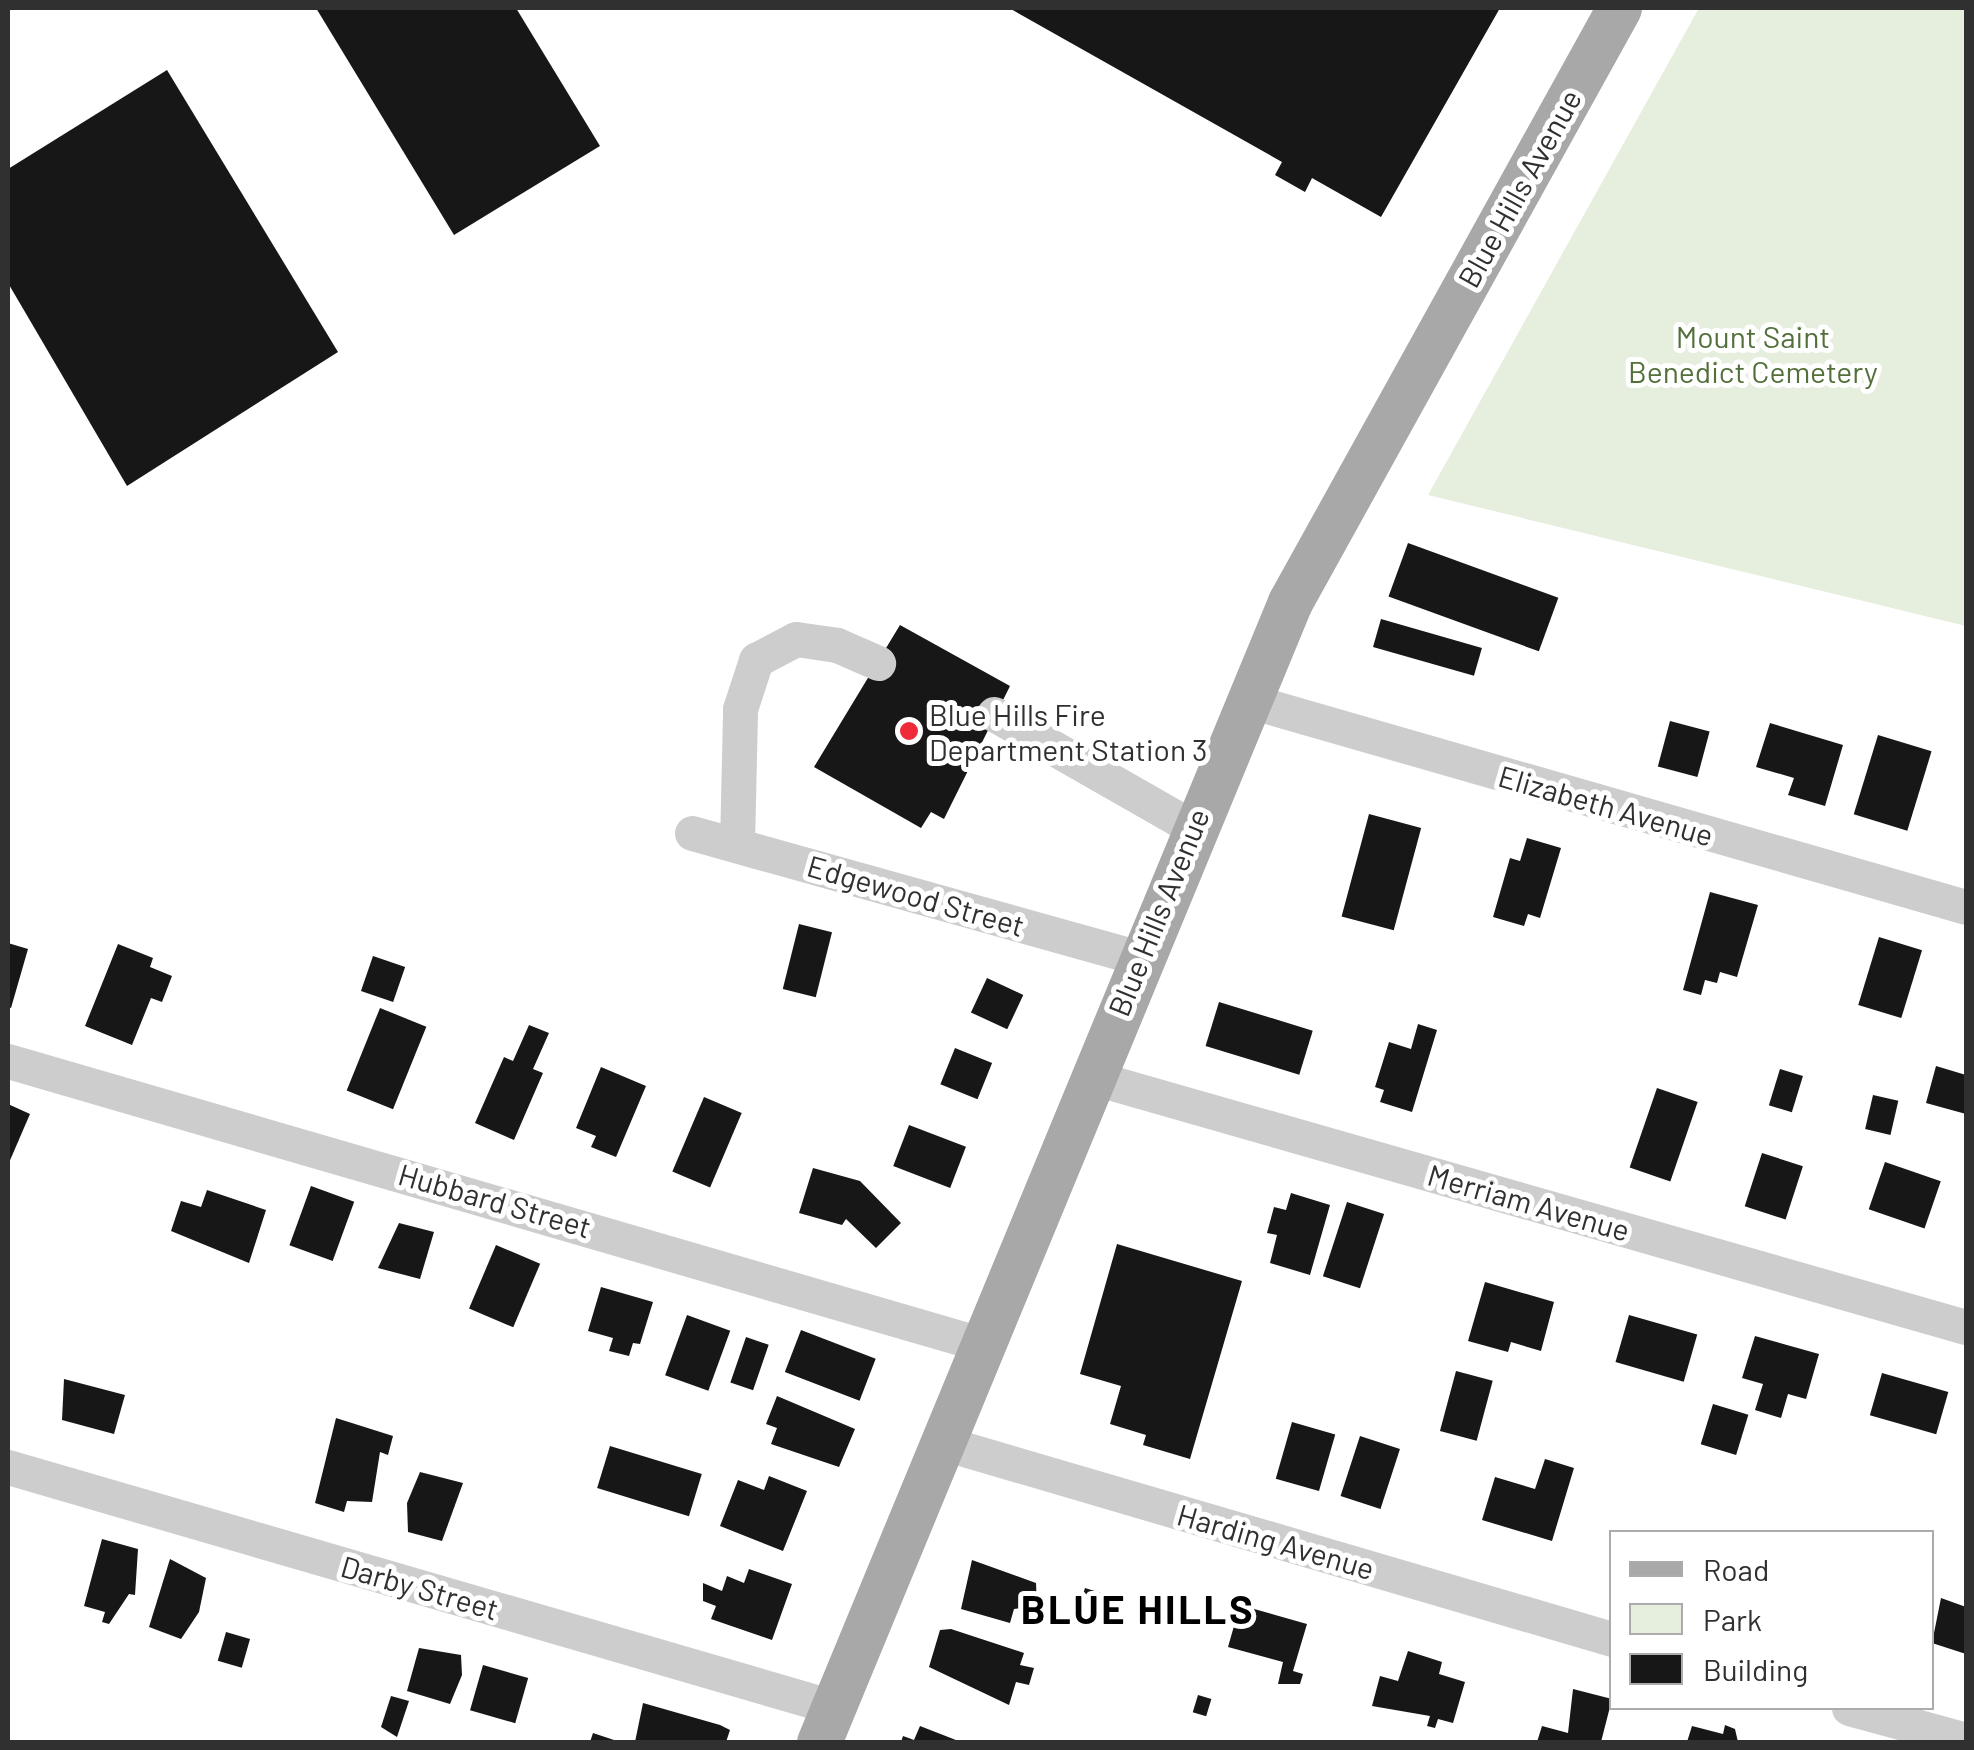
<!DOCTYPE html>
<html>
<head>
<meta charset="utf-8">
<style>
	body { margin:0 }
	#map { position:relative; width:1974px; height:1750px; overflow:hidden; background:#fff; font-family:Barlow,sans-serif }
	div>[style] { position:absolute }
	.green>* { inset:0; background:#e6eedd }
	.building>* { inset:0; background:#171717; transform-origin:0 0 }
	.minor>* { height:35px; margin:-17.5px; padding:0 17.5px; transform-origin:17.5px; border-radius:17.5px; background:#cdcdcd }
	.major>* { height:45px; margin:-22.5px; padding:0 22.5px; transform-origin:22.5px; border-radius:22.5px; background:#a8a8a8 }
	.dots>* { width:28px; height:28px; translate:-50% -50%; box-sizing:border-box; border:5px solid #fff; border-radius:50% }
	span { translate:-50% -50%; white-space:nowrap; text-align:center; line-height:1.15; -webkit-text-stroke:10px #fff; paint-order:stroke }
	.street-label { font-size:30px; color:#303030 }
	.park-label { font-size:30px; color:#536f3a }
	.poi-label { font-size:30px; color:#303030 }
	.left { translate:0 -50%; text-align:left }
	.district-label { font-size:40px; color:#000; font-weight:700; letter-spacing:2.5px }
	.frame { position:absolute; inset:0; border:10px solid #303030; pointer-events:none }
	.legend { position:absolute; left:1609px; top:1530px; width:325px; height:180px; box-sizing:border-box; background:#fff; border:2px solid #acacac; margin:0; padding:12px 18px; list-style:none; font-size:30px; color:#303030 }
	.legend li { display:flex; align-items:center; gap:20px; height:50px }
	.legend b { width:50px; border:2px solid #acacac }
</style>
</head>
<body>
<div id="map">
	<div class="green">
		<i style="clip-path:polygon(1699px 8px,1966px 8px,1966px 626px,1428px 495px)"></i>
	</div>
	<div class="building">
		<i style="clip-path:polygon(316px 8px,516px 8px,600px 146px,454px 235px)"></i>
		<i style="clip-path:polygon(1009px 8px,1500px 8px,1381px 217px,1312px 178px,1305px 192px,1275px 175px,1282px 162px)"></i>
		<i style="clip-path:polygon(167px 70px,338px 352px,127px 486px,8px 283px,8px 169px)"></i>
		<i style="left:1408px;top:543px;width:160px;height:57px;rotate:20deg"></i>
		<i style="left:1381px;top:619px;width:105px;height:29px;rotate:16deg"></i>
		<i style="clip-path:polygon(900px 625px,1010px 686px,944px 819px,931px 812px,921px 828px,814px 767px)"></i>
		<i style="left:1670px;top:721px;width:41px;height:47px;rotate:15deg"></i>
		<i style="clip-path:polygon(1770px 723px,1843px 745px,1825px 806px,1788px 795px,1794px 778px,1756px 767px)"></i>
		<i style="left:1878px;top:735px;width:56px;height:83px;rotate:17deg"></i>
		<i style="left:1369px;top:814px;width:54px;height:106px;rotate:15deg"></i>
		<i style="clip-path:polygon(1527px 838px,1561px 848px,1540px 918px,1528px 914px,1524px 926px,1493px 917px,1510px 858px,1520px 861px)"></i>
		<i style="clip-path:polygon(1710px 892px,1758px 905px,1737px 977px,1720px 972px,1717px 983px,1705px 980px,1701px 995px,1683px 990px)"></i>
		<i style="left:799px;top:924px;width:34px;height:67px;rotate:14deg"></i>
		<i style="left:1879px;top:937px;width:45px;height:71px;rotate:17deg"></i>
		<i style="clip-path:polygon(8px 943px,28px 949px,11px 1008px,8px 1007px)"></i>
		<i style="clip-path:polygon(118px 944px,153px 958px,150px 967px,172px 976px,162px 1002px,151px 998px,132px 1045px,85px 1026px)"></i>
		<i style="left:373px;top:956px;width:34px;height:37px;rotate:19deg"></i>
		<i style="left:987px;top:978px;width:40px;height:38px;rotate:25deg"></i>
		<i style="left:1219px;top:1002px;width:98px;height:46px;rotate:17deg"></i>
		<i style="left:380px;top:1008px;width:50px;height:89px;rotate:22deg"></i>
		<i style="clip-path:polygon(1418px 1024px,1437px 1030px,1412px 1112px,1380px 1102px,1384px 1090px,1375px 1087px,1389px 1042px,1411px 1049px)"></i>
		<i style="clip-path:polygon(529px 1025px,549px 1033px,533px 1069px,543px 1073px,514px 1140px,475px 1123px,504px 1057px,513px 1061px)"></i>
		<i style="left:955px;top:1048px;width:40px;height:39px;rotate:22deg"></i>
		<i style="clip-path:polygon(1936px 1066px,1966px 1075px,1966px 1114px,1926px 1103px)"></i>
		<i style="clip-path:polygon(601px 1067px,646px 1086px,616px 1157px,591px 1147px,596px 1136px,576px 1128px)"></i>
		<i style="left:1780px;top:1069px;width:24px;height:38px;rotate:17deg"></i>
		<i style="left:1657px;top:1088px;width:43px;height:84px;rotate:19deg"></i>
		<i style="left:1873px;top:1095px;width:26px;height:35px;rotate:13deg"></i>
		<i style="left:704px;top:1097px;width:41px;height:81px;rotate:23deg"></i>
		<i style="clip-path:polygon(8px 1104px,30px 1114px,8px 1165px)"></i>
		<i style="left:909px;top:1125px;width:61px;height:44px;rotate:21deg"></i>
		<i style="left:1762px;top:1153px;width:43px;height:56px;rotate:18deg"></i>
		<i style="left:1885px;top:1162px;width:59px;height:50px;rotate:19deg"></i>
		<i style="clip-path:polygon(813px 1168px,860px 1181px,901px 1223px,876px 1248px,846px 1219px,842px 1225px,799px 1213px)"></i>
		<i style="left:311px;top:1186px;width:46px;height:63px;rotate:20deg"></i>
		<i style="clip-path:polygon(207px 1190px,266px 1210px,249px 1263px,171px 1231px,181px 1201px,201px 1207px)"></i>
		<i style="clip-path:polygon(1291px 1193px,1330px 1205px,1310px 1275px,1270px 1263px,1277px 1235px,1267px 1233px,1274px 1207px,1286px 1210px)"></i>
		<i style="left:1347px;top:1202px;width:39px;height:78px;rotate:18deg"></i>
		<i style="clip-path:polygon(399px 1223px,434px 1232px,420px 1279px,378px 1268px)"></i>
		<i style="clip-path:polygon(1117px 1244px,1242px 1281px,1190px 1459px,1143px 1445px,1146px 1435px,1110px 1424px,1121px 1386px,1080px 1374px)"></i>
		<i style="left:496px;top:1245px;width:48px;height:69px;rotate:23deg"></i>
		<i style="clip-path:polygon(1485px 1282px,1554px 1302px,1541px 1351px,1511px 1342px,1508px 1352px,1468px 1341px)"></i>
		<i style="clip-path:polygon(601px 1287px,653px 1302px,640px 1344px,633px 1343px,629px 1356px,609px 1351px,613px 1338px,588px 1331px)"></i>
		<i style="left:687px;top:1315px;width:46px;height:64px;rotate:20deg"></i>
		<i style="left:1629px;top:1315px;width:71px;height:49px;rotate:16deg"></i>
		<i style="left:801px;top:1330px;width:80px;height:45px;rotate:21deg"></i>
		<i style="clip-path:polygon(1755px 1336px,1819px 1354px,1806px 1399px,1788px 1394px,1781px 1418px,1755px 1410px,1763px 1384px,1742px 1378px)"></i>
		<i style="left:746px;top:1337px;width:24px;height:48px;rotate:19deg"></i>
		<i style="left:1456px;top:1371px;width:38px;height:62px;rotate:15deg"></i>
		<i style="left:1882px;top:1373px;width:69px;height:44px;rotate:16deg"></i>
		<i style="clip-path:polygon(64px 1379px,125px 1395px,114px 1434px,62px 1420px)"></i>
		<i style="clip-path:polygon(777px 1396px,855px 1429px,839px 1467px,771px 1444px,777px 1428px,766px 1424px)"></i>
		<i style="left:1713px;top:1404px;width:37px;height:42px;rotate:17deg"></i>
		<i style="clip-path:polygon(336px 1418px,393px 1436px,388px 1455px,380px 1452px,372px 1502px,347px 1501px,344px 1512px,315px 1503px)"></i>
		<i style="left:1292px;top:1422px;width:45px;height:59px;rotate:16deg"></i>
		<i style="left:1360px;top:1436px;width:42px;height:63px;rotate:18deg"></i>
		<i style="left:610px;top:1446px;width:96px;height:44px;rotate:17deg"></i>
		<i style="clip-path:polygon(1545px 1459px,1574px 1468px,1552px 1541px,1482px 1520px,1495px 1477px,1535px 1489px)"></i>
		<i style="clip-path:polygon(420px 1472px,463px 1483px,442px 1541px,408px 1532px,407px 1503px)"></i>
		<i style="clip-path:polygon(769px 1476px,807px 1491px,783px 1551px,720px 1526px,738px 1480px,764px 1490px)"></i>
		<i style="clip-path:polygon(102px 1539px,138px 1549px,135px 1595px,129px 1594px,109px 1624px,102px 1622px,105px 1612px,84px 1606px)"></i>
		<i style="clip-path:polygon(170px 1559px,206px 1578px,199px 1612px,181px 1639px,149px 1627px)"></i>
		<i style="clip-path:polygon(972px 1560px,1036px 1583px,1037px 1606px,1014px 1609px,1010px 1623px,961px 1609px)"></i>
		<i style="clip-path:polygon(749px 1569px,792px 1584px,772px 1640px,711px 1619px,716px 1606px,703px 1601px,703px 1583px,722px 1591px,727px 1576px,744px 1583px)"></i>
		<i style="left:1085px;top:1588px;width:17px;height:27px;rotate:17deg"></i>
		<i style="clip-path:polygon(1941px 1598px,1966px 1607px,1966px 1654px,1932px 1643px)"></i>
		<i style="clip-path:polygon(1240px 1605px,1307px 1624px,1293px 1671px,1303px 1674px,1300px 1684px,1278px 1684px,1283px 1662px,1228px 1647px)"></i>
		<i style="clip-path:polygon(951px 1629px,1024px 1653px,1020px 1665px,1034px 1668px,1029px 1685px,1016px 1682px,1009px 1705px,929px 1667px,940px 1630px)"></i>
		<i style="left:226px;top:1632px;width:25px;height:30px;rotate:16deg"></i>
		<i style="clip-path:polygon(419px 1648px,461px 1655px,462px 1675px,450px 1704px,407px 1691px)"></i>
		<i style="clip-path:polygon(1408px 1651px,1442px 1662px,1439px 1674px,1465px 1682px,1453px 1723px,1438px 1719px,1435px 1728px,1427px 1726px,1430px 1716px,1372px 1706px,1380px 1676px,1398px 1681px)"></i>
		<i style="left:483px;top:1665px;width:47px;height:47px;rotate:16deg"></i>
		<i style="clip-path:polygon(1573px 1689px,1612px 1699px,1601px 1742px,1537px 1742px,1542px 1726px,1568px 1733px)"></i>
		<i style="left:1198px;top:1695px;width:14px;height:18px;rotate:17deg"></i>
		<i style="clip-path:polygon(391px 1696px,409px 1701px,397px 1737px,381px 1727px)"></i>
		<i style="clip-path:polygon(643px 1703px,720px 1725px,730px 1730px,726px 1742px,635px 1742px)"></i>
		<i style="clip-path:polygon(1725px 1725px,1735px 1729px,1738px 1742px,1687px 1742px,1692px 1726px,1723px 1734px)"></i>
		<i style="clip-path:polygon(920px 1726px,961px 1742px,901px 1742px,903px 1736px,914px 1740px)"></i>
		<i style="clip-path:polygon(593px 1733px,620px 1742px,590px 1742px)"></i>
	</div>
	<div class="minor">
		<i style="left:1246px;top:700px;width:749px;rotate:16.04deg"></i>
		<i style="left:994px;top:714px;width:228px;rotate:29.7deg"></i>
		<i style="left:692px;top:833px;width:465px;rotate:15.6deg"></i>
		<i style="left:737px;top:845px;width:136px;rotate:-88.7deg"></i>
		<i style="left:740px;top:709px;width:52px;rotate:-71.9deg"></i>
		<i style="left:756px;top:660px;width:45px;rotate:-27.7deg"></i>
		<i style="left:796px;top:639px;width:41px;rotate:8.3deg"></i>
		<i style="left:837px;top:645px;width:45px;rotate:23.7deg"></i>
		<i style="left:8px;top:1061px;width:1013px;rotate:16.22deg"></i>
		<i style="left:1091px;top:1077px;width:910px;rotate:15.95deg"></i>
		<i style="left:940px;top:1442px;width:700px;rotate:16.34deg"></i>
		<i style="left:8px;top:1467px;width:859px;rotate:16.22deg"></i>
		<i style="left:1849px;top:1708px;width:121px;rotate:15.3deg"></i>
	</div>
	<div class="major">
		<i style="left:819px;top:1742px;width:1233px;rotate:-67.55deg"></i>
		<i style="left:1290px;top:602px;width:679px;rotate:-61.02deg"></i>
	</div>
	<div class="dots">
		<i style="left:909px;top:731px;background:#ef2a39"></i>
	</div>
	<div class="street-label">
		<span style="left:1519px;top:188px;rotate:-61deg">Blue Hills Avenue</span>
		<span style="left:1606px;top:805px;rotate:16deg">Elizabeth Avenue</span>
		<span style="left:916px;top:895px;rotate:16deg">Edgewood Street</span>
		<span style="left:1158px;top:912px;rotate:-68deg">Blue Hills Avenue</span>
		<span style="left:495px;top:1200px;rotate:16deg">Hubbard Street</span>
		<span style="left:1529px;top:1202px;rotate:16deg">Merriam Avenue</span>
		<span style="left:1276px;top:1541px;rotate:16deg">Harding Avenue</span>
		<span style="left:420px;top:1587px;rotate:16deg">Darby Street</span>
	</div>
	<div class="park-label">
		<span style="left:1753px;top:353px">Mount Saint<br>Benedict Cemetery</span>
	</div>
	<div class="poi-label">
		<span class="left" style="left:929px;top:731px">Blue Hills Fire<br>Department Station 3</span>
	</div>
	<div class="district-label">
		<span style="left:1138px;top:1608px">BLUE HILLS</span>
	</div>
	<div class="frame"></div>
	<ul class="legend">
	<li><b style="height:12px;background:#a8a8a8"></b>Road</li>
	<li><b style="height:28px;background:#e6eedd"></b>Park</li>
	<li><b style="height:28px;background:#171717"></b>Building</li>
	</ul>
</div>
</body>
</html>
